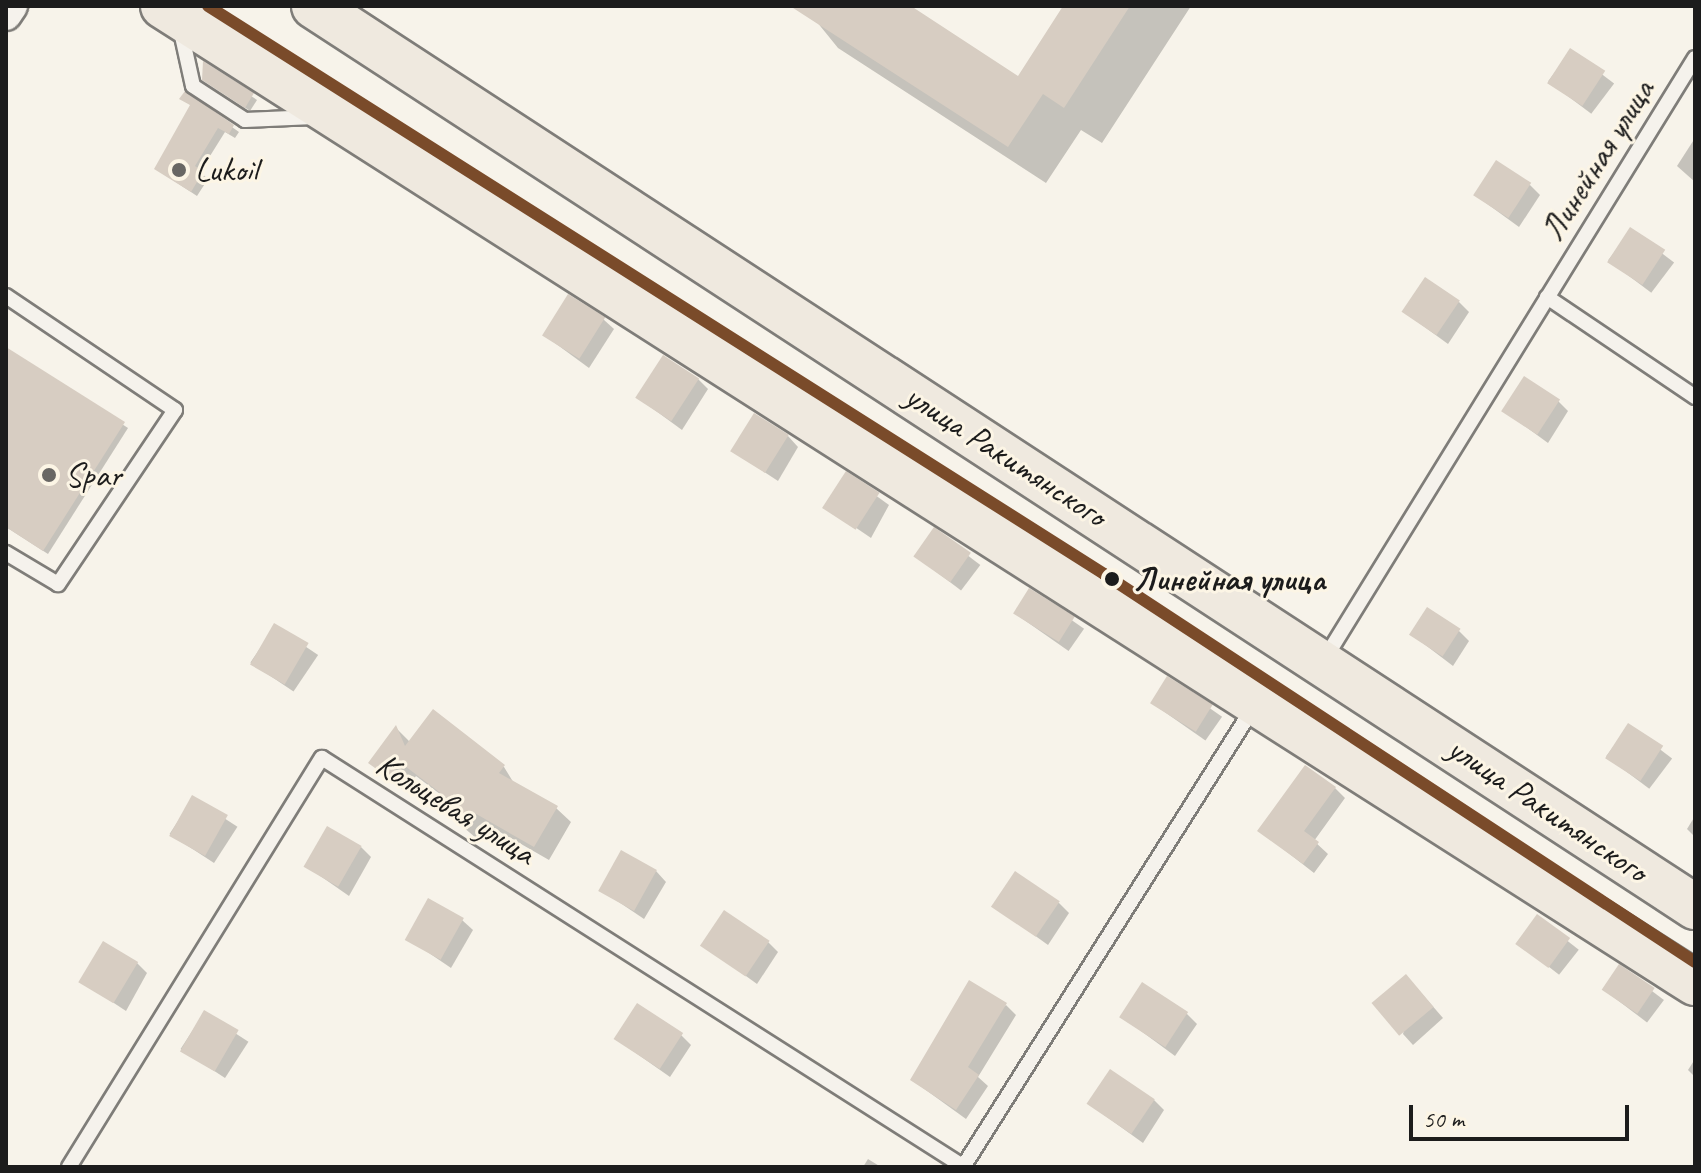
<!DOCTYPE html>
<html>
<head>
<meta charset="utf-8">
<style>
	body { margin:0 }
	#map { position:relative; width:1701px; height:1173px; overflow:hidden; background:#f7f3ea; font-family:Caveat,sans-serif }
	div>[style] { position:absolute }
	.shadow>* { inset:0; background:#0003; transform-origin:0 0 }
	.building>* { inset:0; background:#d7cdc2; transform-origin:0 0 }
	.roads { filter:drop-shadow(2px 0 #7f7d79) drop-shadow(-2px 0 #7f7d79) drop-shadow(0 2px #7f7d79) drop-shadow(0 -2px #7f7d79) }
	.service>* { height:14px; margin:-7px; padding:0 7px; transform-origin:7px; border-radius:7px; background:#f5f2ec }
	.minor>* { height:30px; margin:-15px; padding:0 15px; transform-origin:15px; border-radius:15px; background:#f5f2ec }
	.primary>* { height:44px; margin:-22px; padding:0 22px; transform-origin:22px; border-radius:22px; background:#efe9df }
	.tram-1>* { height:12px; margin:-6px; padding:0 6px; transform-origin:6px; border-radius:6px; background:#7a4b2a }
	.dots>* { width:22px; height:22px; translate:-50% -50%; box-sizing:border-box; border:4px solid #fcf5e5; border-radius:50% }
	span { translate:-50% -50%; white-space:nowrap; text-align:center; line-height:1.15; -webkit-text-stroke:6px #fcf5e5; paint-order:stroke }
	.street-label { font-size:34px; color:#1c1c1c }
	.poi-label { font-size:34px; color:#1c1c1c }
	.left { translate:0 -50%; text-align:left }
	.stop-label { font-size:34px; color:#1c1c1c; font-weight:700 }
	.frame { position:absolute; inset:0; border:8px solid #1c1c1c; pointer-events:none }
	.scale { position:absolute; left:1409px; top:1105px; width:220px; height:36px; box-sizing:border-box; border:4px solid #1c1c1c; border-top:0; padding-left:10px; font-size:24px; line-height:28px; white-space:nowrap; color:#1c1c1c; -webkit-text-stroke:6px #fcf5e5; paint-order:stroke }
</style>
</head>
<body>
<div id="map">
	<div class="shadow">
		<i style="clip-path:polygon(804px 6px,907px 6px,1019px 78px,1066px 6px,1191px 6px,1102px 143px,1081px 130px,1046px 183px,838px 48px)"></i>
		<i style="left:1571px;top:51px;width:54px;height:38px;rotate:37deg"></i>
		<i style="clip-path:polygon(203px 64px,257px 100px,250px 111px,204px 79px)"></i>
		<i style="clip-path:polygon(185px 94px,239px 132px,235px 138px,225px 132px,200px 172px,208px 179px,197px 196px,156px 169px,191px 107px)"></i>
		<i style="clip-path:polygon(1695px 138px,1695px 182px,1677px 166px)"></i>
		<i style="clip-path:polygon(1530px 185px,1540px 195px,1519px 227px,1475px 195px)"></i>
		<i style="left:1631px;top:230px;width:54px;height:38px;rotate:37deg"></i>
		<i style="clip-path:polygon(1459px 302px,1469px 312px,1448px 344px,1404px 312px)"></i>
		<i style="clip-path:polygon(603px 319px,614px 329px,589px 368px,544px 335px)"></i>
		<i style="clip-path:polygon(6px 349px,128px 428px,48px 554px,6px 527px)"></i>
		<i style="clip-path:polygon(698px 379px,708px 389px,682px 430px,637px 397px)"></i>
		<i style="clip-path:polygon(1558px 401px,1568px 411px,1548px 443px,1504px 411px)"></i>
		<i style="clip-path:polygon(788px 436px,798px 447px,778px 481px,734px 452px)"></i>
		<i style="clip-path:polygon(846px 474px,889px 505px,871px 538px,827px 508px)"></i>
		<i style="left:934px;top:530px;width:58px;height:32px;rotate:37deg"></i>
		<i style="left:1030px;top:591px;width:66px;height:27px;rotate:35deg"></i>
		<i style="left:275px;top:626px;width:52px;height:44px;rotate:34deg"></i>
		<i style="clip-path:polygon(1459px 631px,1469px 641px,1453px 666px,1411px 634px)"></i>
		<i style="left:1168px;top:679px;width:66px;height:29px;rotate:35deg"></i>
		<i style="left:1629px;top:726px;width:54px;height:38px;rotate:37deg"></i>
		<i style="clip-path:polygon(397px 729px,410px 742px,504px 767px,515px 785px,556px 808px,571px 822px,549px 860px,486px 824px,476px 838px,442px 809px,448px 800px,416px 776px,405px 791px,385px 777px,371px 762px)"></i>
		<i style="clip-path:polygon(1335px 788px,1345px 798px,1314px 841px,1328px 854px,1314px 873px,1260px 831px)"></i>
		<i style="left:193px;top:798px;width:53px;height:43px;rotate:33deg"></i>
		<i style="clip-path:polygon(1695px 816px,1695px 837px,1687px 829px)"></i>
		<i style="clip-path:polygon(361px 847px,371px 857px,349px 896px,306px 866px)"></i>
		<i style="clip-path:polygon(656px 871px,666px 882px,644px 919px,601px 890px)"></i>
		<i style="clip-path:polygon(1059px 903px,1069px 913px,1048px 945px,994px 906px)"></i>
		<i style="left:1537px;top:917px;width:53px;height:32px;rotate:38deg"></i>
		<i style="clip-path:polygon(462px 920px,473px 930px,451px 968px,407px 938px)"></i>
		<i style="clip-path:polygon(768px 942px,778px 952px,757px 984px,703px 945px)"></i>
		<i style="clip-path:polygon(137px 963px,147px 973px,126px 1011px,82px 982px)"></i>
		<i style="left:1620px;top:967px;width:55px;height:28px;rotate:37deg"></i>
		<i style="clip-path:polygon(1416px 987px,1443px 1018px,1413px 1045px,1403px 1034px)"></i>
		<i style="clip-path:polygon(1006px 1005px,1016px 1015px,978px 1077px,988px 1086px,966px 1119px,912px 1080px)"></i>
		<i style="left:204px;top:1013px;width:53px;height:43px;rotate:33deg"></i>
		<i style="clip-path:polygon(1187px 1014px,1197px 1024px,1175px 1056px,1122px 1017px)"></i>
		<i style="clip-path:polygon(681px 1035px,691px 1045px,670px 1077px,616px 1039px)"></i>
		<i style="clip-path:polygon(1695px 1059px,1695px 1077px,1688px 1070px)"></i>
		<i style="clip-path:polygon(1154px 1100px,1164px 1110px,1143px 1143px,1089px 1104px)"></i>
		<i style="clip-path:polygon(868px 1159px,881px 1167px,863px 1167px)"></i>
	</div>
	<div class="building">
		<i style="clip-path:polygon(790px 6px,911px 6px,1018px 76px,1063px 6px,1130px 6px,1064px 108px,1043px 94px,1008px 147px)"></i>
		<i style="left:1570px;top:48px;width:42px;height:42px;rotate:33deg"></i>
		<i style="clip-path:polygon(203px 61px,254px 93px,245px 108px,202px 80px)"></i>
		<i style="clip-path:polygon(185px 91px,234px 125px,229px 134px,218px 128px,195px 166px,203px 172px,191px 192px,154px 169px,190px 105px,179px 99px)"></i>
		<i style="left:1496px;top:160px;width:42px;height:42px;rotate:33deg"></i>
		<i style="left:1630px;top:227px;width:42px;height:42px;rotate:33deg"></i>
		<i style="left:1425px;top:277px;width:42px;height:42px;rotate:34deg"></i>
		<i style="left:568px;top:294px;width:44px;height:49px;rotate:32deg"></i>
		<i style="clip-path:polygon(6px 347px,125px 422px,43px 551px,6px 527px)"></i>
		<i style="left:663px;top:355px;width:43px;height:51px;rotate:33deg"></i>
		<i style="left:1524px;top:376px;width:43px;height:42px;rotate:33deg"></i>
		<i style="left:754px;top:413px;width:41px;height:45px;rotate:32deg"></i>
		<i style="left:846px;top:471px;width:40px;height:44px;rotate:33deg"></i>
		<i style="left:934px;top:527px;width:45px;height:36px;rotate:35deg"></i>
		<i style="left:1029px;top:588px;width:54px;height:30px;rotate:32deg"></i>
		<i style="left:1427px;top:607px;width:40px;height:33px;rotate:33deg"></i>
		<i style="left:274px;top:623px;width:40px;height:48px;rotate:30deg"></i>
		<i style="left:1167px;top:676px;width:54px;height:32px;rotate:32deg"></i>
		<i style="clip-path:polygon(433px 709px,505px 765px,499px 773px,558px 806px,534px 847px,471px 811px,461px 825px,439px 809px,447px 798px,401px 763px,389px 778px,368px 763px,396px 725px,405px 746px)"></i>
		<i style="left:1628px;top:723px;width:42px;height:42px;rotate:33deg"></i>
		<i style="clip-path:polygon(1305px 765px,1336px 787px,1304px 831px,1319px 842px,1303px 864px,1257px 831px)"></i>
		<i style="left:192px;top:795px;width:41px;height:47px;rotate:29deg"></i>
		<i style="left:327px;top:826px;width:40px;height:47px;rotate:30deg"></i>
		<i style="left:621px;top:850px;width:41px;height:47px;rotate:29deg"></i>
		<i style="left:1015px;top:871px;width:54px;height:43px;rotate:34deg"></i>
		<i style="left:428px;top:898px;width:41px;height:48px;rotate:29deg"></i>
		<i style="left:724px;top:910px;width:55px;height:43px;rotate:34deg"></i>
		<i style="left:1537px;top:914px;width:41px;height:37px;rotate:36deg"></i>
		<i style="left:103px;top:941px;width:41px;height:48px;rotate:31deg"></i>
		<i style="left:1619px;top:964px;width:43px;height:31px;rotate:34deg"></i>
		<i style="left:1406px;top:974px;width:43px;height:45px;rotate:50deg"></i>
		<i style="clip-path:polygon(969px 980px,1007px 1003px,968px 1067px,979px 1075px,956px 1110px,910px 1080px)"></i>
		<i style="left:1142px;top:982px;width:55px;height:42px;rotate:33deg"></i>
		<i style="left:637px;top:1003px;width:55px;height:43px;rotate:33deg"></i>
		<i style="left:204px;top:1010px;width:40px;height:48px;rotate:30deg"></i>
		<i style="left:1110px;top:1069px;width:54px;height:42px;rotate:34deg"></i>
	</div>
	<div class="roads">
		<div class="service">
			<i style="left:180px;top:27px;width:60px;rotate:77.6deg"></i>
			<i style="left:193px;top:86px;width:62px;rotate:33.2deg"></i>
			<i style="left:245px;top:120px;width:69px;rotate:-2.5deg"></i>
			<i style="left:6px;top:296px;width:204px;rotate:34deg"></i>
			<i style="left:175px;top:410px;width:210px;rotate:123.9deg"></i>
			<i style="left:58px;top:584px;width:61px;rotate:-149.2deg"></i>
			<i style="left:1547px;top:297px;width:179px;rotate:34deg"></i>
			<i style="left:1324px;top:660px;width:707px;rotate:-58.36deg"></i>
			<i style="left:69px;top:1167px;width:481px;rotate:-58.3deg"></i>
			<i style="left:322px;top:758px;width:761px;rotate:32.5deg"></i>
			<i style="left:963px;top:1167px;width:543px;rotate:-57.71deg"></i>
		</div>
		<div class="minor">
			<i style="left:6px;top:15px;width:11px;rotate:-56deg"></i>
		</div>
		<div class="primary">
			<i style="left:163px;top:6px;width:1817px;rotate:32.53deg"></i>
			<i style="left:314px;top:6px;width:1649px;rotate:33.12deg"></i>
		</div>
	</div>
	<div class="tram-1">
		<i style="left:208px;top:6px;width:1061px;rotate:32.37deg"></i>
		<i style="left:1104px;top:574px;width:707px;rotate:33.29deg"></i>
	</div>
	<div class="dots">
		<i style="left:179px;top:170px;background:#696764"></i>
		<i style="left:49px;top:475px;background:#696764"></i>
		<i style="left:1112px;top:579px;background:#1c1c1c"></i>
	</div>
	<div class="street-label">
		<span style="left:1597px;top:160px;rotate:-58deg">Линейная улица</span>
		<span style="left:1006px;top:455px;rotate:33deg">улица Ракитянского</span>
		<span style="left:456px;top:808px;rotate:32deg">Кольцевая улица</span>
		<span style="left:1548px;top:809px;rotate:34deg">улица Ракитянского</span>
	</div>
	<div class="poi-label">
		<span class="left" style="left:195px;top:170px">Lukoil</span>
		<span class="left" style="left:65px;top:475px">Spar</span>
	</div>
	<div class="stop-label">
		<span class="left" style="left:1133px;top:579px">Линейная улица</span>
	</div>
	<div class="frame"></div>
	<div class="scale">50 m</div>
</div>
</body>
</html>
